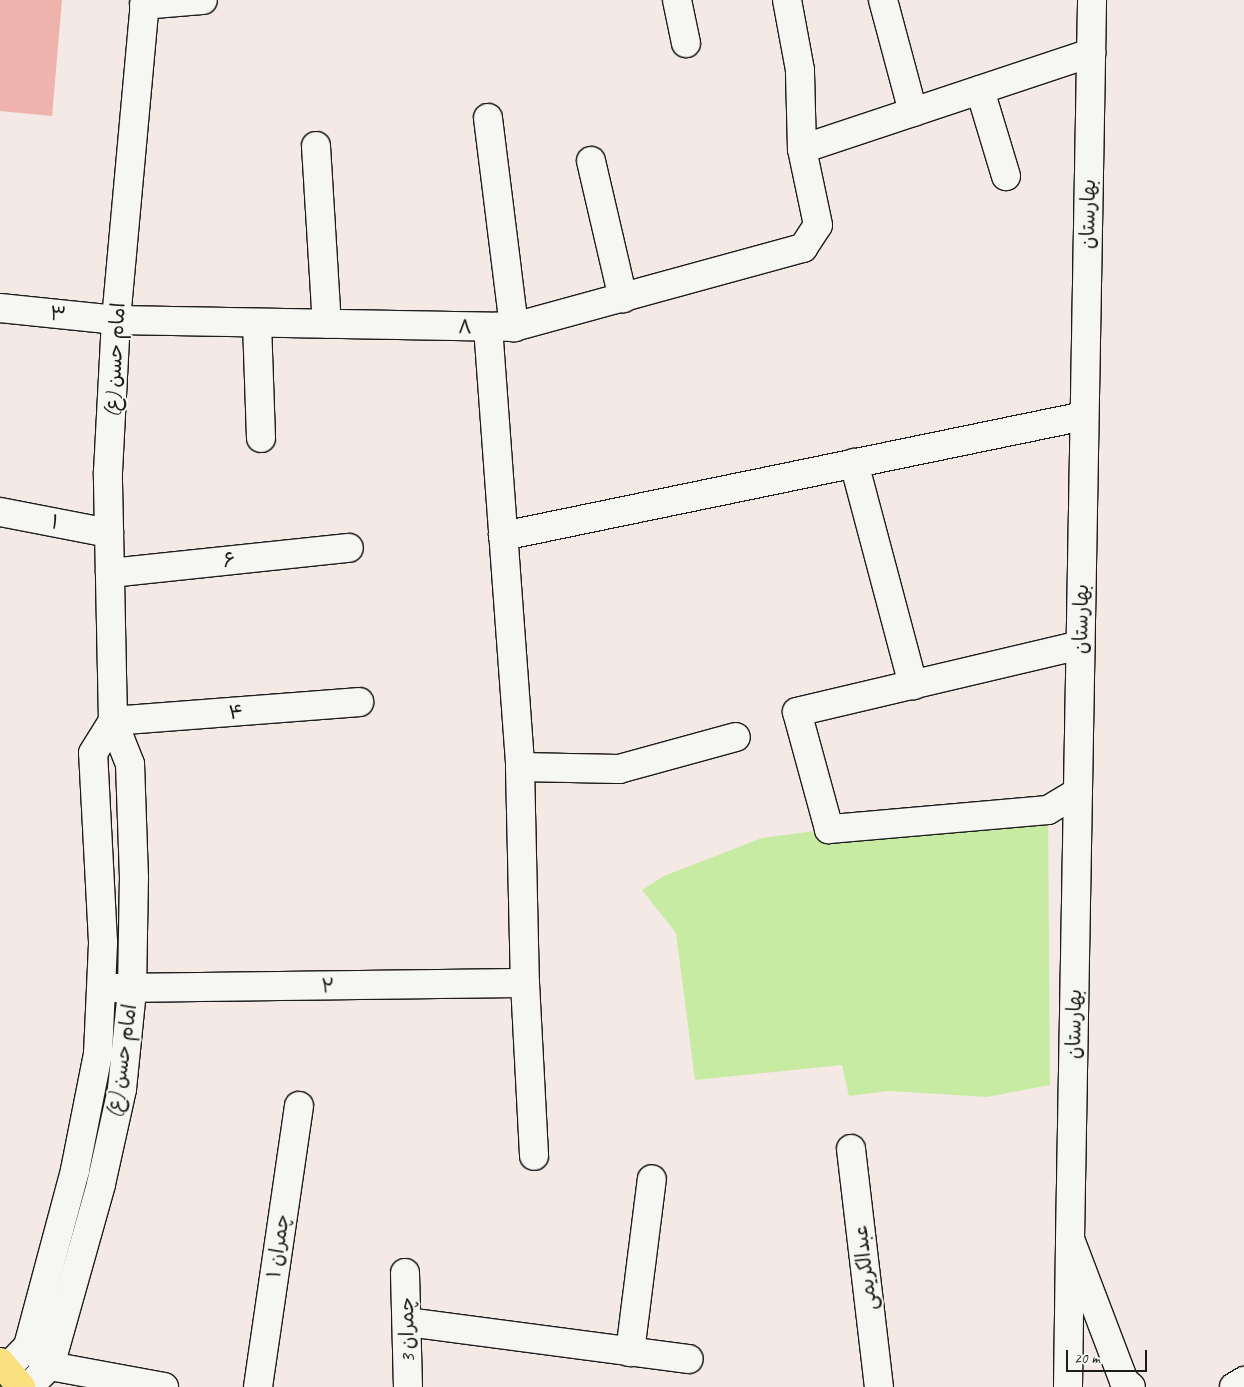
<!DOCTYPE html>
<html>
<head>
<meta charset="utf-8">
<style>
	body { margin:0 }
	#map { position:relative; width:1244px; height:1387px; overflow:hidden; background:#f4e9e4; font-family:Caveat,"Playpen Sans Arabic",sans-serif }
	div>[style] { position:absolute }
	.green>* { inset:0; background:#c8eba4 }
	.building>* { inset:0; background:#eeb3ac }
	.roads { filter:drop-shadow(1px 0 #1c1c1c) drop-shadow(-1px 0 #1c1c1c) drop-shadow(0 1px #1c1c1c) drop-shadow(0 -1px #1c1c1c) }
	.minor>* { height:28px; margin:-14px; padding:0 14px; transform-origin:14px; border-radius:14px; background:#f6f6f2 }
	.major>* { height:28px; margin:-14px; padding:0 14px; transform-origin:14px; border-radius:14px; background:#fbe080 }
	span { translate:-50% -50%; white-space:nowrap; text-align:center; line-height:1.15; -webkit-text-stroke:4px #f6f6f2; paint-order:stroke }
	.street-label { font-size:20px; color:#1c1c1c }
	.scale { position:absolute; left:1066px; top:1350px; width:81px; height:22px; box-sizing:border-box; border:2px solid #1c1c1c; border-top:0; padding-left:6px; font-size:15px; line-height:18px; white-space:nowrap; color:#1c1c1c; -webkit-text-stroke:4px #f6f6f2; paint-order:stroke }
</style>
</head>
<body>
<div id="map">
	<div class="green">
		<i style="clip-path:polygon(1048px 810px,1050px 1085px,987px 1097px,889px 1091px,849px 1096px,842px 1065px,695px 1080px,676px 933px,642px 890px,664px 876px,762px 838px,867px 824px)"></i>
	</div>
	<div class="building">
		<i style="clip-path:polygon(0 0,62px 0,52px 116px,0 111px)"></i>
	</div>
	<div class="roads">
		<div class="minor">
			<i style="left:677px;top:0;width:44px;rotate:78.2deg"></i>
			<i style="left:883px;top:0;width:116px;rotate:75deg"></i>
			<i style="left:144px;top:5px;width:59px;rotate:-4.8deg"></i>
			<i style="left:980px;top:90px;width:90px;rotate:73.2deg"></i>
			<i style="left:488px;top:118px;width:211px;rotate:82.9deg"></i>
			<i style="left:316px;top:146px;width:178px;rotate:86.5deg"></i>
			<i style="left:802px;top:149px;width:305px;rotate:-18.4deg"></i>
			<i style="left:591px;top:161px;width:141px;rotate:76.9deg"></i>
			<i style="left:0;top:308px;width:117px;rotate:5.9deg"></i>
			<i style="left:116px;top:320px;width:398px;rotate:1deg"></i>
			<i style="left:514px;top:327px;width:300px;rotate:-15.3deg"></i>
			<i style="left:803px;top:248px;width:27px;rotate:-57deg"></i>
			<i style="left:818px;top:225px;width:78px;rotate:-101.9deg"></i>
			<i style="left:802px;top:149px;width:79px;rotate:-91.5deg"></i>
			<i style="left:800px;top:70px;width:71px;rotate:-100.5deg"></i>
			<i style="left:257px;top:323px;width:115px;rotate:88deg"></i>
			<i style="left:488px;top:327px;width:441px;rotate:85.8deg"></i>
			<i style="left:520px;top:767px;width:216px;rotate:88.7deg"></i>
			<i style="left:525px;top:983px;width:173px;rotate:87deg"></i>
			<i style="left:854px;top:463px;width:230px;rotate:75.1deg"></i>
			<i style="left:0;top:512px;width:111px;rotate:10.9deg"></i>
			<i style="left:503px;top:536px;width:593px;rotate:-11.67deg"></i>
			<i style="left:110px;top:573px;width:240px;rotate:-6deg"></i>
			<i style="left:113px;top:721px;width:247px;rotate:-4.4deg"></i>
			<i style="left:520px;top:767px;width:99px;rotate:1.2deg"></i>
			<i style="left:619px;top:769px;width:121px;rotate:-15.3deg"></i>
			<i style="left:1078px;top:792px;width:35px;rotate:149deg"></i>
			<i style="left:1048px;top:810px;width:220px;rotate:175deg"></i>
			<i style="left:829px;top:829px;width:121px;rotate:-105.3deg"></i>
			<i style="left:797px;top:712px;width:291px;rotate:-13.3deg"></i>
			<i style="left:114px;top:988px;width:411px;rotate:-0.7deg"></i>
			<i style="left:851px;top:1149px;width:240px;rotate:83.3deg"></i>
			<i style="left:1070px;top:1239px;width:1239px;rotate:-88.98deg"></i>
			<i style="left:405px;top:1273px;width:114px;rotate:88.5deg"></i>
			<i style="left:407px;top:1322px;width:284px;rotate:7.5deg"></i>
			<i style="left:630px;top:1352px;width:174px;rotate:-82.8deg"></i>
			<i style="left:37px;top:1354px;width:18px;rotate:43deg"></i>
			<i style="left:50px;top:1366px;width:116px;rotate:10.4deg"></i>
			<i style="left:6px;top:1369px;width:32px;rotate:-46deg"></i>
			<i style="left:28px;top:1346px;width:182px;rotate:-75deg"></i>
			<i style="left:75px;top:1170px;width:118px;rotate:-78.8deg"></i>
			<i style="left:98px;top:1054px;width:112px;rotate:-87.4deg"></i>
			<i style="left:103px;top:942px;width:189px;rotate:-93deg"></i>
			<i style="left:93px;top:753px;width:38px;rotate:-58deg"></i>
			<i style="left:28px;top:1387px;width:30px;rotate:-44deg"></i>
			<i style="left:50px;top:1366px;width:189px;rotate:-74.3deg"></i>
			<i style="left:101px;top:1184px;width:97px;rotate:-77.5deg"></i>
			<i style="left:122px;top:1089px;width:100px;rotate:-84.2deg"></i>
			<i style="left:132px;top:990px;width:112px;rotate:-89deg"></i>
			<i style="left:134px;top:878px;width:114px;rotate:-92deg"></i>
			<i style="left:130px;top:764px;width:46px;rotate:-111.6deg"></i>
			<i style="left:113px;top:721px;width:249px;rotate:-91.2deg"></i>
			<i style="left:108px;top:472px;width:152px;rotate:-87deg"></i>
			<i style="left:116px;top:320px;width:321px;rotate:-84.8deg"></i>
			<i style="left:258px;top:1387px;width:284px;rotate:-81.7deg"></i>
			<i style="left:1068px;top:1387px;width:148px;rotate:-89.2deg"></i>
			<i style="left:1070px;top:1239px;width:152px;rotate:69.2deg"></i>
			<i style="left:1124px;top:1381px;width:9px;rotate:41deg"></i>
			<i style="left:1234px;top:1387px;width:12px;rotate:-31deg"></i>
		</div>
		<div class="major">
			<i style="left:0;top:1362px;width:33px;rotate:50deg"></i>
		</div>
	</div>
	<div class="street-label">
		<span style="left:1088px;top:214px;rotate:-89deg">بهارستان</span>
		<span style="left:58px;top:314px;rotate:6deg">۳</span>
		<span style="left:465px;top:327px;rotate:1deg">۸</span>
		<span style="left:115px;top:360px;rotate:-87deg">امام حسن (ع)</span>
		<span style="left:55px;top:522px;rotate:11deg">۱</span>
		<span style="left:229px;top:560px;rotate:-6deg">۶</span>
		<span style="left:1081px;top:619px;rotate:-89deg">بهارستان</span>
		<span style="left:236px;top:712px;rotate:-4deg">۴</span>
		<span style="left:328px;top:986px;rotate:-1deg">۲</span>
		<span style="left:1074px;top:1024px;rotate:-89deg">بهارستان</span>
		<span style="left:122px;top:1061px;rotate:-82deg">امام حسن (ع)</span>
		<span style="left:278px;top:1246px;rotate:-82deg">چمران ۱</span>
		<span style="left:865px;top:1268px;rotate:-97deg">عبدالکریمی</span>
		<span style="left:407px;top:1330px;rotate:-91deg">چمران 3</span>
	</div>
	<div class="scale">20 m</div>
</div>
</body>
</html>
